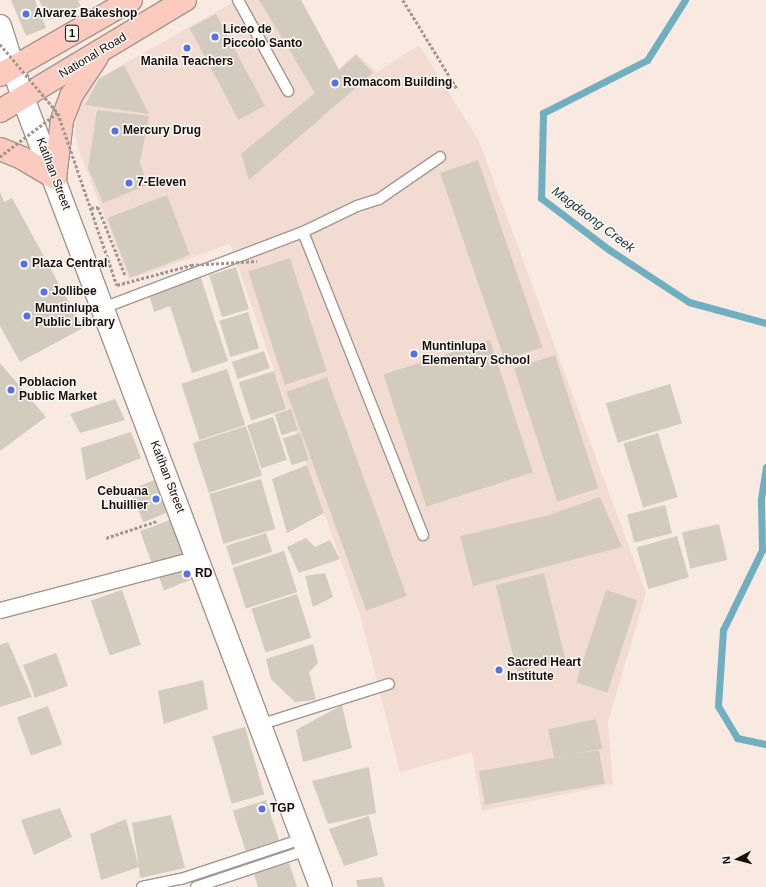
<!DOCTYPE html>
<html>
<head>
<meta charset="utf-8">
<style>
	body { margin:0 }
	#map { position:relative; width:766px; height:887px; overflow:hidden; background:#f8e9e1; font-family:Arial,sans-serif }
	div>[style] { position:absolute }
	.built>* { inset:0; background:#f2dcd1 }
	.stream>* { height:7px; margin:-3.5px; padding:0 3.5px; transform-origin:3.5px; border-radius:3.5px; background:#6fafc0 }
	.building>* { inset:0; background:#d4cbbf; transform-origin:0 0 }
	.path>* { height:2.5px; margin-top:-1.25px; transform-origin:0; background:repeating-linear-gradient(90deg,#a19691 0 3px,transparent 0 5px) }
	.roads { filter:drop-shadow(1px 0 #a3958e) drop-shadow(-1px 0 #a3958e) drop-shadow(0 1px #a3958e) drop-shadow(0 -1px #a3958e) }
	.service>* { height:10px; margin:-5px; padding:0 5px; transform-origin:5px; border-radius:5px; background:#fff }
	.pedestrian>* { height:15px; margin:-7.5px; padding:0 7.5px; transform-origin:7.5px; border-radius:7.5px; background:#fff }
	.tertiary>* { height:22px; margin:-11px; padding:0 11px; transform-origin:11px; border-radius:11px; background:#fff }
	.secondary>* { height:22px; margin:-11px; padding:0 11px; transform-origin:11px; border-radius:11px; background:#fff }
	.trunk>* { height:22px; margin:-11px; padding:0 11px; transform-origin:11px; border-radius:11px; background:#fccbc0 }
	.path-bridge>* { height:2.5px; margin-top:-1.25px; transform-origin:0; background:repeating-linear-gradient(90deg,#a19691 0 3px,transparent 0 5px) }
	.dots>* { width:11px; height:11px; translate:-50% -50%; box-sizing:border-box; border:2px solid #fef8f5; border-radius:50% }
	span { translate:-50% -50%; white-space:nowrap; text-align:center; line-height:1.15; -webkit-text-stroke:3px #fef8f5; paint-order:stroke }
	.shield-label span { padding:1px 3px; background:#fef8f5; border:1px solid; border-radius:3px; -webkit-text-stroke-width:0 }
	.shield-label { font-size:11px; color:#15100e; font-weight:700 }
	.poi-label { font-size:12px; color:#15100e; font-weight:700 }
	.left { translate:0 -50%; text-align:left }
	.right { translate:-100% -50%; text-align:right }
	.street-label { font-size:12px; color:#15100e }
	.water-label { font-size:13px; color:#113139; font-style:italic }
	.north { position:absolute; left:718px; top:839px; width:40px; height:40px; -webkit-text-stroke:3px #fef8f5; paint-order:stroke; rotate:264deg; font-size:11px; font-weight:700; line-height:16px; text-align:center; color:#15100e }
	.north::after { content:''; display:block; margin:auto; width:14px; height:18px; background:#15100e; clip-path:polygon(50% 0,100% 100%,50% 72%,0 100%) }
</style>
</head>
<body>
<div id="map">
	<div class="built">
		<i style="clip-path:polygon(237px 0,301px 0,339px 69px,356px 53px,377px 72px,419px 45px,479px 141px,646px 593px,608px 722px,613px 784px,482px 811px,472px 752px,400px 772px,361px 618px,230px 244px,129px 280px,79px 151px,75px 131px,79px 107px,99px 78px)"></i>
	</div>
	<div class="stream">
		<i style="left:685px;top:0;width:71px;rotate:122.3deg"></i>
		<i style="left:647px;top:60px;width:117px;rotate:153deg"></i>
		<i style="left:543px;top:113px;width:85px;rotate:91.3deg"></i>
		<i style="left:541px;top:198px;width:84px;rotate:37.3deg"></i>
		<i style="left:608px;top:249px;width:97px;rotate:33.2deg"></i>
		<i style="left:689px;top:302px;width:80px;rotate:15.3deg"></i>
		<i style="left:766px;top:467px;width:33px;rotate:99deg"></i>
		<i style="left:761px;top:500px;width:50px;rotate:88.9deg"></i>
		<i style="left:762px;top:550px;width:89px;rotate:116deg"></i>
		<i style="left:723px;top:630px;width:76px;rotate:93.8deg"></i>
		<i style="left:718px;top:706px;width:37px;rotate:59deg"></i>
		<i style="left:737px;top:738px;width:30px;rotate:12deg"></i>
	</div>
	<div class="building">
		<i style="clip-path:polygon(11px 0,35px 0,46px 28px,26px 36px)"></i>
		<i style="clip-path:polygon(39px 0,81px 0,78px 1px,81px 6px,49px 20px)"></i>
		<i style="clip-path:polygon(259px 0,301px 0,339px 70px,356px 55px,373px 73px,249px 180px,241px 154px,315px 93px)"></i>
		<i style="left:216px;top:14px;width:104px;height:30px;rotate:62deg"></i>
		<i style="clip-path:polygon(124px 65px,149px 114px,85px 105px,99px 79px)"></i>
		<i style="clip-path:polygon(97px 110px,149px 116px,140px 162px,147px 185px,103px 203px,88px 168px)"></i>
		<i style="left:478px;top:160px;width:198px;height:40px;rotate:71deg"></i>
		<i style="clip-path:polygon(0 192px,4px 202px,12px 198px,83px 328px,20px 362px,0 326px)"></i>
		<i style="left:167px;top:195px;width:64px;height:64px;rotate:69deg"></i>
		<i style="left:290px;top:258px;width:119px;height:44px;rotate:72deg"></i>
		<i style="left:236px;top:267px;width:44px;height:28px;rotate:73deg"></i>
		<i style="clip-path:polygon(200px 275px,228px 361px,192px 373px,170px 306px,154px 312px,148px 291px)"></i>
		<i style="left:248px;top:312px;width:38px;height:30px;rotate:73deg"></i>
		<i style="left:490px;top:340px;width:139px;height:112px;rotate:72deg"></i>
		<i style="left:264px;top:351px;width:18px;height:34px;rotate:71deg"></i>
		<i style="left:555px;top:355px;width:140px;height:43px;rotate:72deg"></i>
		<i style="clip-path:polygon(0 363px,46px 417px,0 451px)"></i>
		<i style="left:227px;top:369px;width:59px;height:48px;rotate:72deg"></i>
		<i style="left:274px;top:371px;width:40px;height:37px;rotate:72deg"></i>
		<i style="left:327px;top:377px;width:233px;height:43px;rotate:70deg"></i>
		<i style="left:670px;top:384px;width:41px;height:67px;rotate:73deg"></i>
		<i style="clip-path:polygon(115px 399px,125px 420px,80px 433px,70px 414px)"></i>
		<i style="left:291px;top:409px;width:22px;height:17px;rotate:72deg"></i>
		<i style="left:273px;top:417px;width:45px;height:27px;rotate:72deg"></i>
		<i style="left:246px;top:426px;width:52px;height:56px;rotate:72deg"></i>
		<i style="clip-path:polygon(131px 432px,141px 458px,86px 480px,81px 448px)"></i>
		<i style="left:300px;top:433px;width:28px;height:18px;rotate:72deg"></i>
		<i style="left:658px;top:433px;width:67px;height:36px;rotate:73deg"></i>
		<i style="clip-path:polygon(307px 465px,324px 513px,287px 533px,272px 479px)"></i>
		<i style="left:157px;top:479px;width:35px;height:29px;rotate:68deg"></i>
		<i style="left:261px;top:479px;width:52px;height:54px;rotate:74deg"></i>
		<i style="clip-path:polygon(600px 497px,622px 547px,473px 586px,460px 536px,549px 515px)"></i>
		<i style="left:665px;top:505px;width:29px;height:39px;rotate:76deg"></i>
		<i style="left:173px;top:519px;width:37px;height:35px;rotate:70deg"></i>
		<i style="left:719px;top:524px;width:37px;height:38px;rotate:77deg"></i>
		<i style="left:266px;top:533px;width:20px;height:42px;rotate:72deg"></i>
		<i style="left:677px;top:536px;width:43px;height:42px;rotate:74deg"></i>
		<i style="clip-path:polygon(306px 538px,315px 547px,330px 540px,340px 559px,299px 573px,287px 547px)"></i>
		<i style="left:284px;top:551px;width:43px;height:54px;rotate:72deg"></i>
		<i style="left:188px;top:566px;width:14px;height:31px;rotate:69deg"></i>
		<i style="clip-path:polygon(325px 573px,333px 597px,313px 607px,305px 576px)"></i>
		<i style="left:544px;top:573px;width:89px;height:50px;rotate:76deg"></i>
		<i style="left:122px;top:590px;width:58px;height:33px;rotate:71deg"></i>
		<i style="left:606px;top:590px;width:33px;height:97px;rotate:18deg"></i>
		<i style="left:297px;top:594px;width:46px;height:48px;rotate:72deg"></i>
		<i style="clip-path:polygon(8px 642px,32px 697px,0 707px,0 645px)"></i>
		<i style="clip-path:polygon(313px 644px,318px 663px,309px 672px,316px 700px,295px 702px,271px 679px,266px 659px)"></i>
		<i style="left:56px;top:653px;width:35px;height:35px;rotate:70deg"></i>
		<i style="clip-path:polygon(203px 680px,208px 709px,164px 724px,158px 691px)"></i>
		<i style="clip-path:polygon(342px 705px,352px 748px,303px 762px,296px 730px)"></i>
		<i style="left:48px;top:706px;width:41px;height:33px;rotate:70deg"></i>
		<i style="left:596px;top:719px;width:30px;height:49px;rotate:78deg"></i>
		<i style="left:245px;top:727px;width:70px;height:34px;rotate:74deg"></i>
		<i style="left:599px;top:750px;width:34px;height:122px;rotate:80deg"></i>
		<i style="clip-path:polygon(369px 767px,376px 813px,328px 824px,312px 781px)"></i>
		<i style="left:266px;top:800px;width:42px;height:35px;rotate:72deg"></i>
		<i style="clip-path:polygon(60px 808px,72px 837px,34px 855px,21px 820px)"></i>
		<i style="clip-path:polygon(171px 815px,185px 868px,140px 878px,139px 867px,101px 880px,90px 834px,126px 819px,139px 867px,132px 823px)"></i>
		<i style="clip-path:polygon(369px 816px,378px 855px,344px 866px,329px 829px)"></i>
		<i style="clip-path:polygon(289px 863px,297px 887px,258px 887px,254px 874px)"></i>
		<i style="clip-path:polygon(382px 877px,385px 887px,358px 887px,356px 880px)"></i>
	</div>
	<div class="path">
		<i style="left:403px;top:0;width:105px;rotate:58.6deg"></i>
		<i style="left:91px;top:208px;width:7px;rotate:-8deg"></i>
		<i style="left:98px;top:207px;width:73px;rotate:68.3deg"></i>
		<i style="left:106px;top:538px;width:54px;rotate:-18.4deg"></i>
	</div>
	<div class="roads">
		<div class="service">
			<i style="left:238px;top:0;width:104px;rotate:61.2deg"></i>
			<i style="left:303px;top:232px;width:326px;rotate:68.4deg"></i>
			<i style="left:103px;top:308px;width:214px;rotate:-20.8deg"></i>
			<i style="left:303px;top:232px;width:60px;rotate:-25.7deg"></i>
			<i style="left:357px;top:206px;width:23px;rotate:-18deg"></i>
			<i style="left:379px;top:199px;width:74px;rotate:-34.5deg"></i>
			<i style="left:259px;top:725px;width:136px;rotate:-17.5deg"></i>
			<i style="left:142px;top:887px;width:40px;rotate:-12deg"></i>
			<i style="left:181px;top:879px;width:127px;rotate:-18.3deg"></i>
			<i style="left:196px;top:887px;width:117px;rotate:-18.4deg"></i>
		</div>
		<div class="pedestrian">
			<i style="left:0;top:610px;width:205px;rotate:-14.7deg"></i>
		</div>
		<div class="tertiary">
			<i style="left:23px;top:98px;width:843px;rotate:69.31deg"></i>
		</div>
		<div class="secondary">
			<i style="left:0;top:26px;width:76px;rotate:72.3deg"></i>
		</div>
		<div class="trunk">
			<i style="left:0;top:75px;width:151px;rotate:-29.8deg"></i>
			<i style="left:0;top:111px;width:216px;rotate:-31deg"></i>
			<i style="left:0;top:149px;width:24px;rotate:22deg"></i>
			<i style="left:22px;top:158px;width:39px;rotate:31deg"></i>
			<i style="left:55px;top:178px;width:58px;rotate:-83.1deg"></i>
			<i style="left:62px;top:120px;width:26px;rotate:-69deg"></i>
			<i style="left:71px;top:96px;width:47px;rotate:-56.3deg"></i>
		</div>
	</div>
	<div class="path-bridge">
		<i style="left:0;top:44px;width:90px;rotate:50deg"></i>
		<i style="left:58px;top:113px;width:73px;rotate:142.8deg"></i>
		<i style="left:58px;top:113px;width:182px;rotate:71.1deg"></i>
		<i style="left:117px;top:285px;width:77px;rotate:-15.1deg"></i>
		<i style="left:191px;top:265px;width:66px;rotate:-3.5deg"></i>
	</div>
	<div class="dots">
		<i style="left:26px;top:14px;background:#5670e6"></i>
		<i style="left:215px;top:37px;background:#5670e6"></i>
		<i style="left:187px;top:48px;background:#5670e6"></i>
		<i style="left:335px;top:83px;background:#5670e6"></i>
		<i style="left:115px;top:131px;background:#5670e6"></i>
		<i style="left:129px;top:183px;background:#5670e6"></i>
		<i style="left:24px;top:264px;background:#5670e6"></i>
		<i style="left:44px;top:292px;background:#5670e6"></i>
		<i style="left:27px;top:316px;background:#5670e6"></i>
		<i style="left:414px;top:354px;background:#5670e6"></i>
		<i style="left:11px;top:390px;background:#5670e6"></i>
		<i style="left:156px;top:499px;background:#5670e6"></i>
		<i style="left:187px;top:574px;background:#5670e6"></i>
		<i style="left:499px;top:670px;background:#5670e6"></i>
		<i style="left:262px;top:809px;background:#5670e6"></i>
	</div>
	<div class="shield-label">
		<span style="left:72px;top:33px">1</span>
	</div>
	<div class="poi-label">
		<span class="left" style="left:34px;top:14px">Alvarez Bakeshop</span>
		<span class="left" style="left:223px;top:37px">Liceo de<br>Piccolo Santo</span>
		<span style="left:187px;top:62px">Manila Teachers</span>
		<span class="left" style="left:343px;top:83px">Romacom Building</span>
		<span class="left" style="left:123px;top:131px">Mercury Drug</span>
		<span class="left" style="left:137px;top:183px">7-Eleven</span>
		<span class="left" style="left:32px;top:264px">Plaza Central</span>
		<span class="left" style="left:52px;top:292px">Jollibee</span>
		<span class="left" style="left:35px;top:316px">Muntinlupa<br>Public Library</span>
		<span class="left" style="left:422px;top:354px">Muntinlupa<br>Elementary School</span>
		<span class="left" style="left:19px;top:390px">Poblacion<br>Public Market</span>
		<span class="right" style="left:148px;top:499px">Cebuana<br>Lhuillier</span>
		<span class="left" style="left:195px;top:574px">RD</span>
		<span class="left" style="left:507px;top:670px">Sacred Heart<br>Institute</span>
		<span class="left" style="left:270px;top:809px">TGP</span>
	</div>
	<div class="street-label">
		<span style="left:93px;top:56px;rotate:-31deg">National Road</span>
		<span style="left:53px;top:174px;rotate:69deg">Katihan Street</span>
		<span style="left:167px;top:477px;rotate:69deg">Katihan Street</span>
	</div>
	<div class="water-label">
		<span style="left:593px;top:220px;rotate:37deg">Magdaong Creek</span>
	</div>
	<div class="north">N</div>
</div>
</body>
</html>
